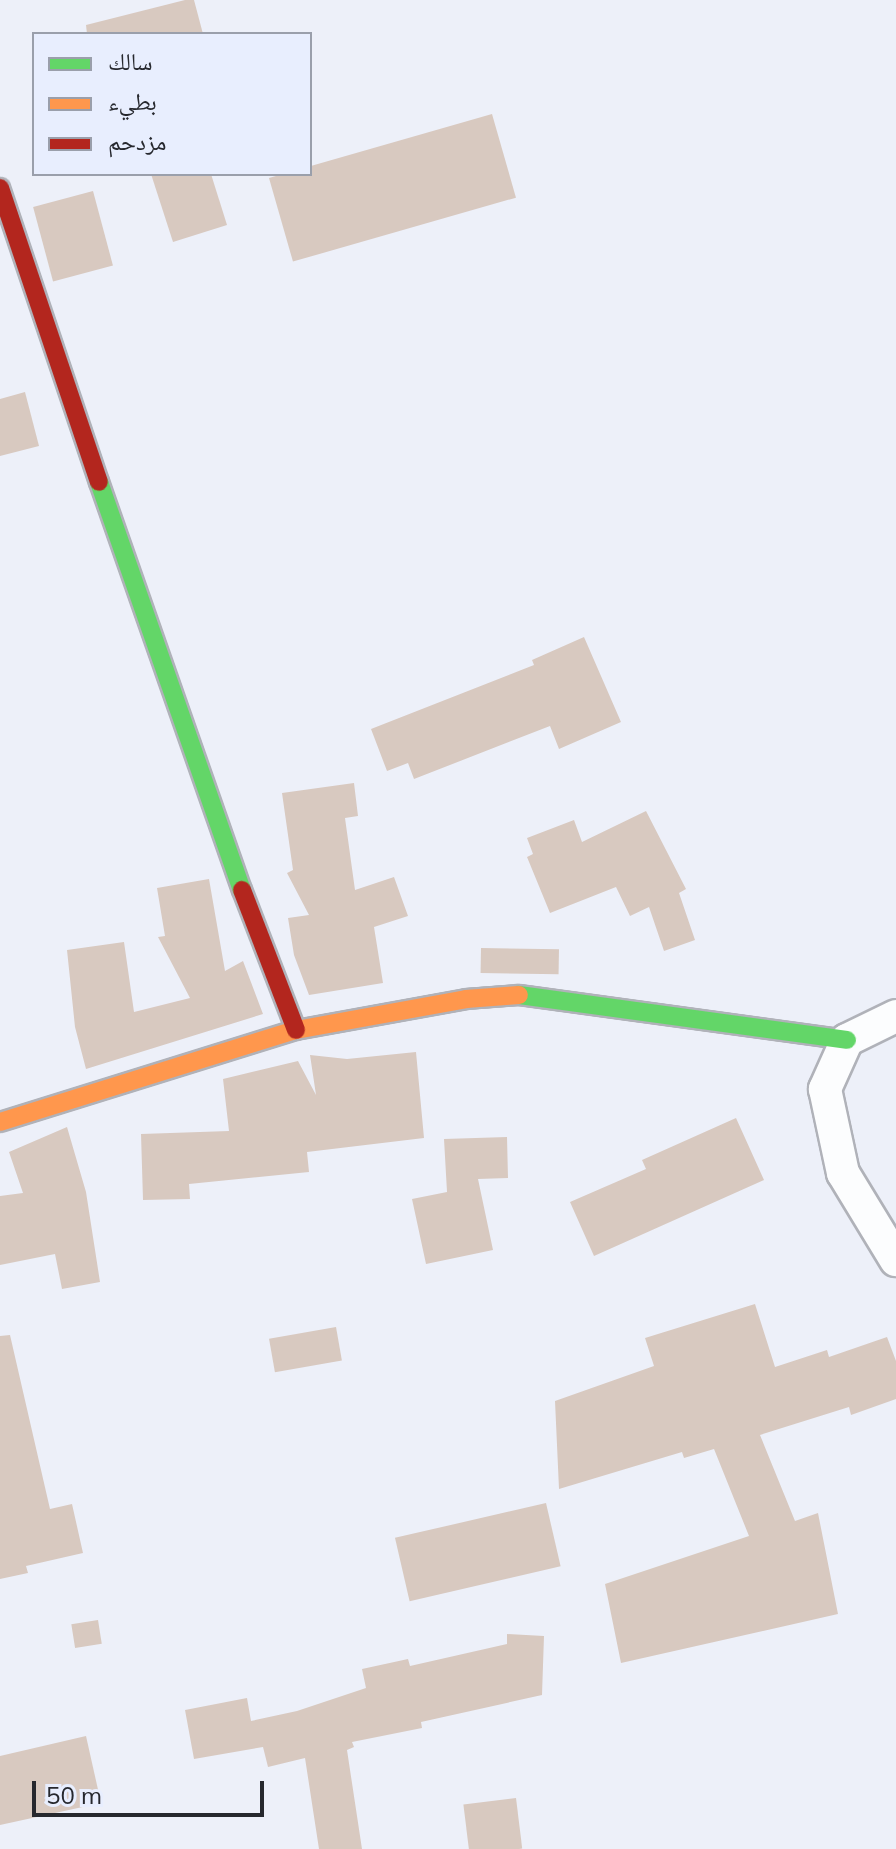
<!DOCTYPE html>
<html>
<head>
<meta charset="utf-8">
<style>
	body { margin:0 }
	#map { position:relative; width:896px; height:1849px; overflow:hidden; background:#edf0f9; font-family:Mulish,"Noto Naskh Arabic",sans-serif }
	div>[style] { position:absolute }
	.building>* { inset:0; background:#d8c9c0; transform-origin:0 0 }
	.roads { filter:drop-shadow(2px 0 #b0b2b9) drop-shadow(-2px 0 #b0b2b9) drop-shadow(0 2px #b0b2b9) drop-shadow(0 -2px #b0b2b9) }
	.street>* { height:32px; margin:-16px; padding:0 16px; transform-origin:16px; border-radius:16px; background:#fcfdfe }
	.fast>* { height:18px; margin:-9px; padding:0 9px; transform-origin:9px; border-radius:9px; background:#63d668 }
	.slow>* { height:18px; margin:-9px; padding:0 9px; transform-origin:9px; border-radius:9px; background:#ff974d }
	.jam>* { height:18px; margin:-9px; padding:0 9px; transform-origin:9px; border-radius:9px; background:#b3261e }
	span { translate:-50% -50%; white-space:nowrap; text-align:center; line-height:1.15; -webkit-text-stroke:7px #e8eefe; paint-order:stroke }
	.legend { position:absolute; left:32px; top:32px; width:280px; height:144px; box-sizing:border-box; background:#e8eefe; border:2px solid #9a9fab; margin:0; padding:10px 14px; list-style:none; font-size:24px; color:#26282e }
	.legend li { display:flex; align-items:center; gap:16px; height:40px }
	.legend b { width:40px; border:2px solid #9a9fab }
	.scale { position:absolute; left:32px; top:1781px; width:232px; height:36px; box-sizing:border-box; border:4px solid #26282e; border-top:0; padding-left:10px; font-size:24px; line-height:28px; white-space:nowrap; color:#26282e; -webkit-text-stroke:6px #e8eefe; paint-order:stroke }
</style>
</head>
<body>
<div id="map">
	<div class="building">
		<i style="clip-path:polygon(185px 0,194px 0,203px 34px,87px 34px,86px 25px)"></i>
		<i style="left:492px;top:114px;width:87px;height:232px;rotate:74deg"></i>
		<i style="clip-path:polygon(151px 174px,211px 174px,227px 225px,173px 242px)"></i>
		<i style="left:93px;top:191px;width:77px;height:62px;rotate:75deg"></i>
		<i style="clip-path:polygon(25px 392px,39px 446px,0 456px,0 399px)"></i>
		<i style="clip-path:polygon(584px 637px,621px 722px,559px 749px,550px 726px,414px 779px,408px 763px,387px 771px,371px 729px,534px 665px,532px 660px)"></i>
		<i style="clip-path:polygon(354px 783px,358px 816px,345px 818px,355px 890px,394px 877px,408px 916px,374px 927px,383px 983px,309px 995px,294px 955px,288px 918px,309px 915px,287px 873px,293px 870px,282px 793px)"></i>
		<i style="clip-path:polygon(646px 811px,686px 889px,679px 893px,695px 940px,664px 951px,649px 907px,630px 916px,616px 887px,550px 913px,527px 857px,533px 854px,527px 838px,574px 820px,582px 842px)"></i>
		<i style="clip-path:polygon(209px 879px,225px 971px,243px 961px,263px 1014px,86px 1069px,75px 1027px,67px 950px,124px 942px,134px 1012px,190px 998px,158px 937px,165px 936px,157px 888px)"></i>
		<i style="left:481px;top:948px;width:78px;height:25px;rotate:1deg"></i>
		<i style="clip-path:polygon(416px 1052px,424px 1138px,307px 1152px,309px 1172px,189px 1184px,190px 1199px,143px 1200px,141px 1134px,229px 1131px,223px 1079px,298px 1061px,316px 1095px,310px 1055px,347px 1059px)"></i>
		<i style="clip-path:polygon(736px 1118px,764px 1180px,594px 1256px,570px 1202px,646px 1169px,642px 1160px)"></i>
		<i style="clip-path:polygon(67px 1127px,86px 1192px,100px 1282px,62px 1289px,55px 1254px,0 1265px,0 1196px,23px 1193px,9px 1152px)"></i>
		<i style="clip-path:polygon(507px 1137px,508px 1178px,478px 1179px,493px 1250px,426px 1264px,412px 1199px,447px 1192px,444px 1139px)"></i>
		<i style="clip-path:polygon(755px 1304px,775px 1367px,827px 1350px,829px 1357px,887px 1337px,896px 1361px,896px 1399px,851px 1415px,849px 1407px,760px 1435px,795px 1521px,818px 1513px,838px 1614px,621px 1663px,605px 1584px,749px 1536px,714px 1449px,684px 1458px,682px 1452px,559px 1489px,555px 1401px,654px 1366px,645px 1338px)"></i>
		<i style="left:336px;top:1327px;width:34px;height:68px;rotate:80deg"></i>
		<i style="clip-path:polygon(10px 1335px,50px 1509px,72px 1504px,83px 1553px,26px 1566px,28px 1573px,0 1579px,0 1336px)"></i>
		<i style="left:546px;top:1503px;width:65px;height:155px;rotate:77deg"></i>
		<i style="left:98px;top:1620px;width:24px;height:27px;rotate:81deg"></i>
		<i style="clip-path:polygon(507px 1634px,544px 1636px,542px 1695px,421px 1722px,422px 1728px,352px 1742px,354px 1747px,347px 1750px,362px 1849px,319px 1849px,305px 1758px,268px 1767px,263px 1747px,194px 1759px,185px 1710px,247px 1698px,251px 1721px,297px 1711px,366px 1688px,362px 1669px,408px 1659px,410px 1666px,507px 1644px)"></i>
		<i style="clip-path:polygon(86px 1736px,101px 1803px,0 1825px,0 1756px)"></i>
		<i style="left:516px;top:1798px;width:51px;height:53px;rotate:83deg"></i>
	</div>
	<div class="roads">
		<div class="street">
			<i style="left:896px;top:1016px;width:55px;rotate:153.9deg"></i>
			<i style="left:847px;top:1040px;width:54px;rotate:114.2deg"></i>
			<i style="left:825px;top:1089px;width:86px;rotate:77.9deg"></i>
			<i style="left:843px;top:1173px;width:102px;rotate:58.7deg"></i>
		</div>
		<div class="fast">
			<i style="left:99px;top:482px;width:432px;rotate:70.7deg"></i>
			<i style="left:519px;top:995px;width:331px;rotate:7.8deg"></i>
		</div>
		<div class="slow">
			<i style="left:0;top:1122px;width:310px;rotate:-17.3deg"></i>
			<i style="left:296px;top:1030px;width:173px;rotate:-10.3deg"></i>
			<i style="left:466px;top:999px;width:53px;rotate:-4.3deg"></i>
		</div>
		<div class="jam">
			<i style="left:0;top:188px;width:310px;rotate:71.4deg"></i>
			<i style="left:242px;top:890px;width:150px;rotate:68.9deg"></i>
		</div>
	</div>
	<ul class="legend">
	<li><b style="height:10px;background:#63d668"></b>سالك</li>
	<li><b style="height:10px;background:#ff974d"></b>بطيء</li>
	<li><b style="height:10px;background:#b3261e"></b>مزدحم</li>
	</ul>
	<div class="scale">50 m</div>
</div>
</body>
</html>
